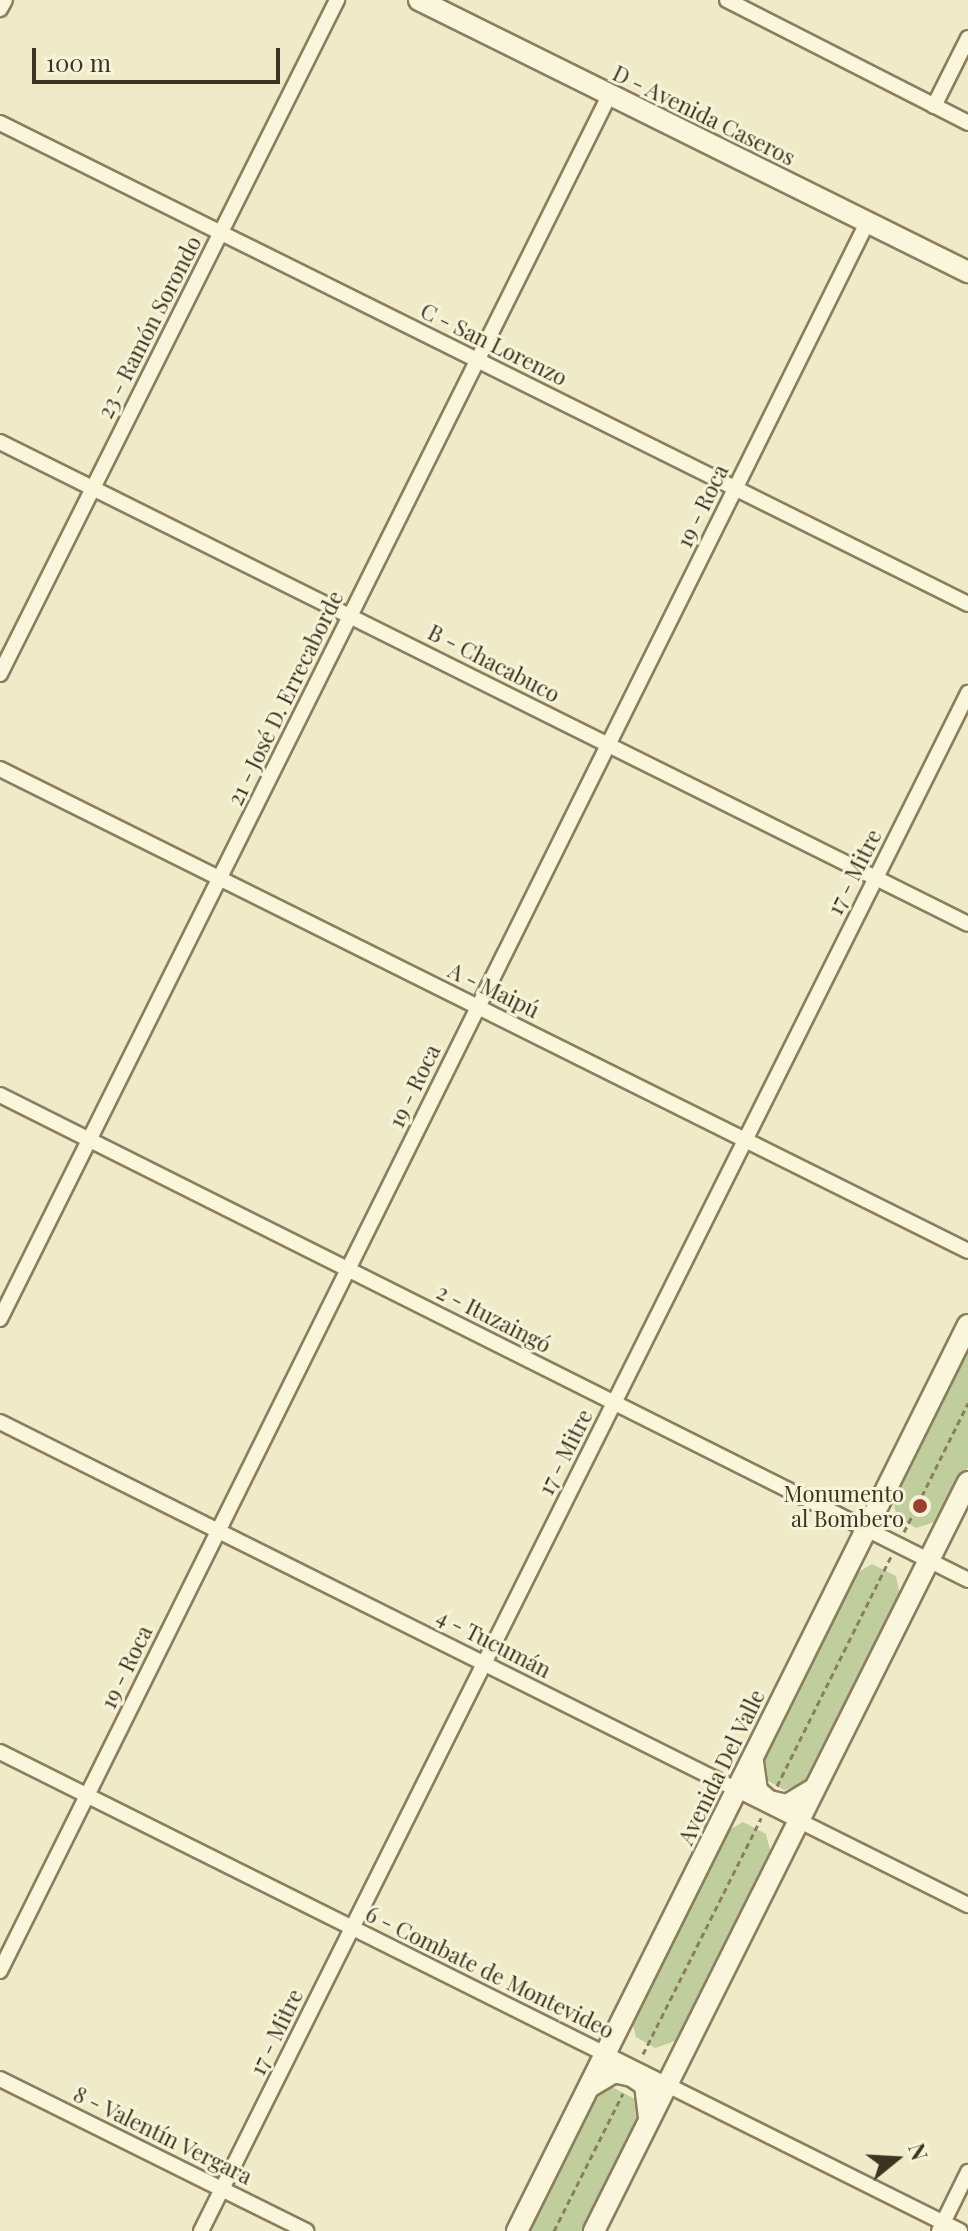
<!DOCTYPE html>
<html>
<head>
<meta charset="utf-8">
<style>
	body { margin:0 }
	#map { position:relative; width:968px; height:2231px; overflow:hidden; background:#efebc8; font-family:"Playfair Display",serif }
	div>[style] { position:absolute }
	.green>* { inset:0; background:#bfce9c }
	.path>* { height:3px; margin-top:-1.5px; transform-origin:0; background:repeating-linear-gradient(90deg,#8b7e5d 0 6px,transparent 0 10px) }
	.roads { filter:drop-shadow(2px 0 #8b7e5d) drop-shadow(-2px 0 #8b7e5d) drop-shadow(0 2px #8b7e5d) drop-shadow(0 -2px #8b7e5d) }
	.street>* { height:14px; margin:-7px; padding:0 7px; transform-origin:7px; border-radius:7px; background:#f9f6dc }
	.secondary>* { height:20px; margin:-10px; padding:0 10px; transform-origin:10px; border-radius:10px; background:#f9f6dc }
	.dots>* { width:22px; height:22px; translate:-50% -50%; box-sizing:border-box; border:4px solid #f6f3d8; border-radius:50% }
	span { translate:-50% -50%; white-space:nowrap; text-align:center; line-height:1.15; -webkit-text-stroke:6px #f6f3d8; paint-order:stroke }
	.street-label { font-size:22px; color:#3c3320 }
	.poi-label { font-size:22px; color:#3c3320 }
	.right { translate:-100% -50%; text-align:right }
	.north { position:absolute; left:856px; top:2119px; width:80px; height:80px; -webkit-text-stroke:6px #f6f3d8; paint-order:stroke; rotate:72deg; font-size:22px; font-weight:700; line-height:32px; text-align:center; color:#3c3320 }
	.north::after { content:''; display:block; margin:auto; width:28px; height:36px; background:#3c3320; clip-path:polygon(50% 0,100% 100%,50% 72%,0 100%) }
	.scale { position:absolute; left:32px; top:48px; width:248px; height:36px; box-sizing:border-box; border:4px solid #3c3320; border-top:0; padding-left:10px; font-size:24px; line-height:28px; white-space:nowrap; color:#3c3320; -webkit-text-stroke:6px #f6f3d8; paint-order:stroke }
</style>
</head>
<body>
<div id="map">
	<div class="green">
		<i style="clip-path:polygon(968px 1344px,968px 1467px,941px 1520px,916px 1528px,897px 1517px,892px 1498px)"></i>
		<i style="clip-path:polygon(872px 1564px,896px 1576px,901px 1600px,810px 1782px,784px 1790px,765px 1779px,760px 1760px,852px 1576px)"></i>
		<i style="clip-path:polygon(743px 1822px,766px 1834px,772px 1858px,681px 2039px,655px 2048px,636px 2037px,631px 2017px,722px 1834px)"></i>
		<i style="clip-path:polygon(612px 2087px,635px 2099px,640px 2123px,586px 2231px,525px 2231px,591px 2099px)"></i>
	</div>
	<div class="path">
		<i style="left:904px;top:1532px;width:144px;rotate:-63.6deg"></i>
		<i style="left:777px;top:1786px;width:257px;rotate:-63.6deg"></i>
		<i style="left:643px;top:2054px;width:264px;rotate:-63.4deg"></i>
		<i style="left:554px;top:2231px;width:154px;rotate:-63.4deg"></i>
	</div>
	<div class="roads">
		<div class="street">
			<i style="left:727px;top:0;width:271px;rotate:27deg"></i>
			<i style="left:0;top:9px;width:10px;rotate:-61deg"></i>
			<i style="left:934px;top:106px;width:76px;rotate:-63.4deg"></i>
			<i style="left:0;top:123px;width:1081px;rotate:26.42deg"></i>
			<i style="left:0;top:442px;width:1081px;rotate:26.47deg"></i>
			<i style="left:0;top:674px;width:754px;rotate:-63.43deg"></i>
			<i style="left:0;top:769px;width:1081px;rotate:26.47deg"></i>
			<i style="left:0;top:1095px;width:1083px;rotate:26.61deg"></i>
			<i style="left:0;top:1319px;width:1366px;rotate:-63.53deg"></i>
			<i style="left:0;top:1422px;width:1082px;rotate:26.52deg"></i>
			<i style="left:0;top:1752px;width:1073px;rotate:26.52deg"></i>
			<i style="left:0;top:1971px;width:1953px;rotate:-63.62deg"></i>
			<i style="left:0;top:2079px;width:342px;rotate:26.4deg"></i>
			<i style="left:201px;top:2231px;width:1719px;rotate:-63.49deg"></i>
			<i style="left:939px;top:2231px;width:66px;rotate:-63.8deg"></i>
		</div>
		<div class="secondary">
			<i style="left:419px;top:0;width:613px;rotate:26.36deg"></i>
			<i style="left:753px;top:1762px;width:29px;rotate:82deg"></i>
			<i style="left:757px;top:1791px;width:16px;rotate:40deg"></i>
			<i style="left:769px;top:1801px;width:18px;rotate:13deg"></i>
			<i style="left:787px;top:1805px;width:31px;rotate:-31deg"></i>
			<i style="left:591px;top:2086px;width:27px;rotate:-31deg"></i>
			<i style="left:614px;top:2072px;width:18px;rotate:13deg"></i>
			<i style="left:632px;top:2076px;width:16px;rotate:35deg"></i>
			<i style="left:645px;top:2085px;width:33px;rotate:83deg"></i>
			<i style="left:517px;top:2231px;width:1012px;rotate:-63.54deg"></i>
			<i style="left:594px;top:2231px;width:837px;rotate:-63.47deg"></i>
		</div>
	</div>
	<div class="dots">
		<i style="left:920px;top:1506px;background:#9b402c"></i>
	</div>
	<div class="street-label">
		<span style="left:704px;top:115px;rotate:26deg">D - Avenida Caseros</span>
		<span style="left:149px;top:327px;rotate:-63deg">23 - Ramón Sorondo</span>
		<span style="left:494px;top:344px;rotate:26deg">C - San Lorenzo</span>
		<span style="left:702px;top:506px;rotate:-64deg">19 - Roca</span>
		<span style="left:494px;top:663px;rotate:27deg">B - Chacabuco</span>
		<span style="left:285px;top:698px;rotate:-64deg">21 - José D. Errecaborde</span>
		<span style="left:854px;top:872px;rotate:-63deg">17 - Mitre</span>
		<span style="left:494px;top:990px;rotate:26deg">A - Maipú</span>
		<span style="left:414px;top:1086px;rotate:-64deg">19 - Roca</span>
		<span style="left:494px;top:1318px;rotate:27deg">2 - Ituzaingó</span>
		<span style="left:565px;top:1452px;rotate:-63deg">17 - Mitre</span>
		<span style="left:494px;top:1643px;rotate:27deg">4 - Tucumán</span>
		<span style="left:126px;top:1667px;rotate:-64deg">19 - Roca</span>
		<span style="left:721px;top:1767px;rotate:-64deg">Avenida Del Valle</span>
		<span style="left:490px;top:1972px;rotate:26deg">6 - Combate de Montevideo</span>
		<span style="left:276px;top:2032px;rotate:-64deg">17 - Mitre</span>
		<span style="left:163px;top:2135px;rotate:26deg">8 - Valentín Vergara</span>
	</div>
	<div class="poi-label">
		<span class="right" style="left:904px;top:1506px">Monumento<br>al Bombero</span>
	</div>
	<div class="north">N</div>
	<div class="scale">100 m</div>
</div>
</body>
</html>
